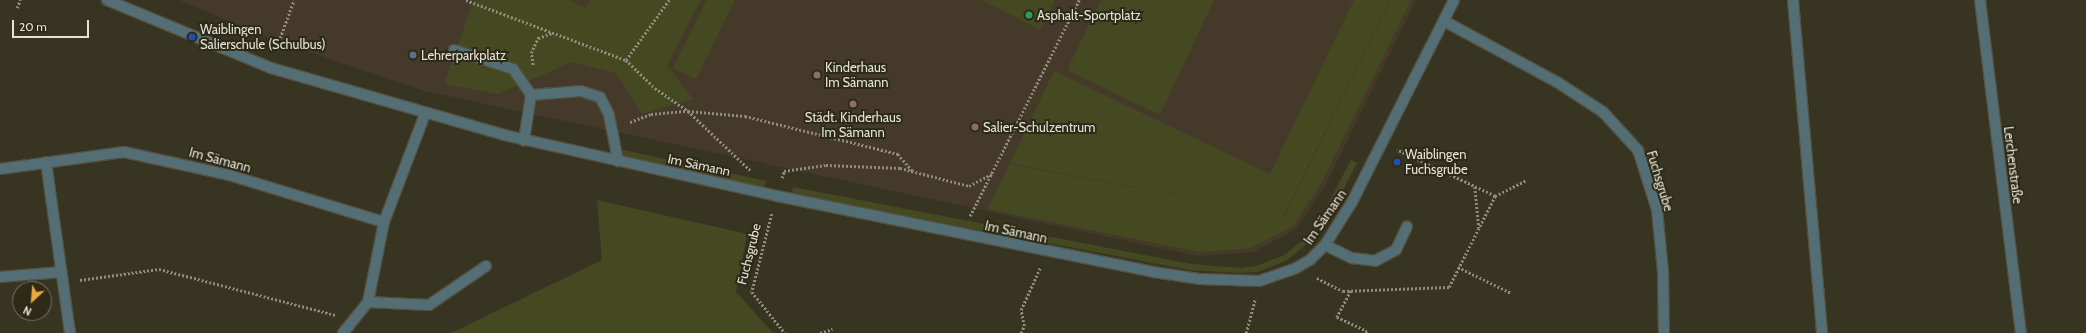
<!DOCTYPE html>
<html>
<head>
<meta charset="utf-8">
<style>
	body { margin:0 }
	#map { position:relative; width:2086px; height:333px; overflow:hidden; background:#383422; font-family:Cabin,sans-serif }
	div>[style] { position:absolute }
	.education>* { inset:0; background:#453a2a }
	.green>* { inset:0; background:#454922 }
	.path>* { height:2.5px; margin-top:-1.25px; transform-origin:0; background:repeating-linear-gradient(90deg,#8f8c7e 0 2px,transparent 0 4px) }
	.roads { filter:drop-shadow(1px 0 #54503f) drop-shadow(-1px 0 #54503f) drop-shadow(0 1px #54503f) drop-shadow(0 -1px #54503f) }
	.service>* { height:10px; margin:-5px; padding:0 5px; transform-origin:5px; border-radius:5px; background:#536e75 }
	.minor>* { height:10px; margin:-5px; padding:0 5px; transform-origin:5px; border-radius:5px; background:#536e75 }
	.dots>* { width:11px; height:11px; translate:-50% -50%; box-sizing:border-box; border:2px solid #2e2a18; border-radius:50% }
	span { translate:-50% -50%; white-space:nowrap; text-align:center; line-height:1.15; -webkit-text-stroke:4px #2e2a18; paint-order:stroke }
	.poi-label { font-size:13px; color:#e4e1d6 }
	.left { translate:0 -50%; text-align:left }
	.street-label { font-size:13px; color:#e4e1d6 }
	.north { position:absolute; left:12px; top:281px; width:40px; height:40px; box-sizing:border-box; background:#2e2a18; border:1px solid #777364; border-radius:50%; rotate:206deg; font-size:11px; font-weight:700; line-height:16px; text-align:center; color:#e4e1d6 }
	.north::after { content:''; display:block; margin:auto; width:14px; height:18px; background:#eea83c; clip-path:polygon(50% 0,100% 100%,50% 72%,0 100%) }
	.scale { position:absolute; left:12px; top:20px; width:77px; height:18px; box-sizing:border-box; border:2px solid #e4e1d6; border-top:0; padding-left:5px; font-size:12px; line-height:14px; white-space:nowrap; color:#e4e1d6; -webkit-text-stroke:3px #2e2a18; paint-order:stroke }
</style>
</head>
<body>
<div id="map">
	<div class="education">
		<i style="clip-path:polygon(179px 0,1416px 0,1325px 186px,1295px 230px,1253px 252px,1198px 256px,425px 91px,268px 38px)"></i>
	</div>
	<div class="green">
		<i style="clip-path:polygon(474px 0,569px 0,586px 8px,590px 0,701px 0,667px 65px,693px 99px,642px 114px,615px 73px,572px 62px,498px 94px,444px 84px)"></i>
		<i style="clip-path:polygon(707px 0,735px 0,696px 79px,673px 68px)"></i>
		<i style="clip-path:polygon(981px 0,1055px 0,1040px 30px)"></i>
		<i style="clip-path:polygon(1101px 0,1214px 0,1160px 115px,1067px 70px)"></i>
		<i style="clip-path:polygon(1354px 0,1390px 0,1283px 216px,1010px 163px,1054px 71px,1270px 174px)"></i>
		<i style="clip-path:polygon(1391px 0,1411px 0,1322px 182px,1292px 227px,1251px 248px,1200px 252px,987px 209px,1010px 164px,1284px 216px)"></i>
		<i style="clip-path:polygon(619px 149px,766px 181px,764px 189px,620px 156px)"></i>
		<i style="clip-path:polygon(1351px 160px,1357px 163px,1333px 210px,1309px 242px,1286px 261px,1257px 272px,1239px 273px,1190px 270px,792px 194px,793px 187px,1191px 264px,1240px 268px,1256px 266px,1284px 255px,1305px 239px,1316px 227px)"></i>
		<i style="clip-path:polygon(597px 200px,747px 234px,736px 292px,773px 333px,451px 333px,602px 260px)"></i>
	</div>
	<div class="path">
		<i style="left:466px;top:0;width:171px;rotate:20.6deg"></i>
		<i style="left:626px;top:60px;width:74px;rotate:-54.4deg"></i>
		<i style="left:17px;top:8px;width:9px;rotate:-69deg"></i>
		<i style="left:280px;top:38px;width:40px;rotate:-69.8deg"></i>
		<i style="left:626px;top:60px;width:40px;rotate:44deg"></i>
		<i style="left:655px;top:88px;width:40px;rotate:34.9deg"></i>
		<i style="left:688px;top:111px;width:87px;rotate:43.6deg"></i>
		<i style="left:533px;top:65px;width:12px;rotate:-99deg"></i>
		<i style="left:531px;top:53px;width:17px;rotate:-65deg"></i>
		<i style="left:538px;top:38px;width:15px;rotate:-20deg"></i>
		<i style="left:630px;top:122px;width:22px;rotate:-21deg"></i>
		<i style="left:651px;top:114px;width:37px;rotate:-5deg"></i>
		<i style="left:688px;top:111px;width:57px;rotate:5deg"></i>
		<i style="left:745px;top:116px;width:158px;rotate:13.9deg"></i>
		<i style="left:898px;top:154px;width:23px;rotate:49deg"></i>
		<i style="left:782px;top:178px;width:7px;rotate:-74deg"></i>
		<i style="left:784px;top:171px;width:42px;rotate:-8.1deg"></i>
		<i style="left:826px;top:165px;width:74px;rotate:2.3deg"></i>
		<i style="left:900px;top:168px;width:71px;rotate:14.6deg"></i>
		<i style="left:969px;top:186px;width:26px;rotate:-28deg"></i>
		<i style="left:1475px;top:187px;width:41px;rotate:84.4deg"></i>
		<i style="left:1495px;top:196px;width:34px;rotate:-27deg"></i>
		<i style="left:772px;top:214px;width:81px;rotate:104.4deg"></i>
		<i style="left:752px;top:292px;width:53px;rotate:51.2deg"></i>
		<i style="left:970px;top:216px;width:242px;rotate:-63.2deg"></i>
		<i style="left:1458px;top:267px;width:59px;rotate:26.1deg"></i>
		<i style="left:1317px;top:278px;width:29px;rotate:27deg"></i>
		<i style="left:1343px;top:291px;width:106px;rotate:-2.2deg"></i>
		<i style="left:1449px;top:287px;width:102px;rotate:-63.2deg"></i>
		<i style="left:1495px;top:196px;width:108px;rotate:-154.9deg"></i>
		<i style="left:80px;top:280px;width:80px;rotate:-7.9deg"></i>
		<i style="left:159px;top:269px;width:182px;rotate:14.6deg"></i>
		<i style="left:1351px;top:291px;width:30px;rotate:118deg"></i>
		<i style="left:1337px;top:317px;width:33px;rotate:25deg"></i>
		<i style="left:1367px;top:331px;width:2px;rotate:117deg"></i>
		<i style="left:820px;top:333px;width:13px;rotate:-18deg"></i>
		<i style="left:1021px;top:333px;width:8px;rotate:-67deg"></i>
		<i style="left:1024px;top:326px;width:16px;rotate:-101deg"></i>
		<i style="left:1021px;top:310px;width:46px;rotate:-65.7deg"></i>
		<i style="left:1246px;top:333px;width:35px;rotate:-75deg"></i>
	</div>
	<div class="roads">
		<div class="service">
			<i style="left:454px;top:50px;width:62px;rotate:17.9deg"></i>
			<i style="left:513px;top:69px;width:32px;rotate:55deg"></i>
			<i style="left:531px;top:95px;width:46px;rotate:98.8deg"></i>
			<i style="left:531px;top:95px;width:50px;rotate:-4.6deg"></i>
			<i style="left:581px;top:91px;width:20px;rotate:18deg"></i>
			<i style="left:600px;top:97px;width:20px;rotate:63deg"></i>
			<i style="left:609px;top:115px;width:47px;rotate:78.9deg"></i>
			<i style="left:1325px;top:245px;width:30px;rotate:26deg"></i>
			<i style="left:1352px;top:258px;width:23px;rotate:7deg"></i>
			<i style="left:1375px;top:261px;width:24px;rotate:-28deg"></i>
			<i style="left:1396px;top:250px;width:26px;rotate:-65deg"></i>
			<i style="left:0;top:277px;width:62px;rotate:-4.6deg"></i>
		</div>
		<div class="minor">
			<i style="left:107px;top:0;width:178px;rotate:22.5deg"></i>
			<i style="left:271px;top:68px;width:242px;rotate:16deg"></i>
			<i style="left:504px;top:135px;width:280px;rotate:12.6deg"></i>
			<i style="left:777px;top:196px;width:384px;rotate:11.4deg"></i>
			<i style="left:1153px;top:272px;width:48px;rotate:8.5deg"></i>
			<i style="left:1200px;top:279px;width:59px;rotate:1.9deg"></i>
			<i style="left:1259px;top:281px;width:39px;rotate:-19deg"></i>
			<i style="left:1296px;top:268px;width:16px;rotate:-30deg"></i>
			<i style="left:1310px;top:260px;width:21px;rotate:-45deg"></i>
			<i style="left:1325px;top:245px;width:51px;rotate:-57.9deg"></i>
			<i style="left:1352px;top:202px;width:226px;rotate:-63.2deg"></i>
			<i style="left:1793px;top:0;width:334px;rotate:85deg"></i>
			<i style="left:1980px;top:0;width:336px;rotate:83deg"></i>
			<i style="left:1444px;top:21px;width:128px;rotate:28.4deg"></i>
			<i style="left:1557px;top:82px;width:55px;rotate:33.1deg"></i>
			<i style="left:1603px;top:112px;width:52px;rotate:47.4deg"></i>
			<i style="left:1638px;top:150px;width:63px;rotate:72.4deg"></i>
			<i style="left:1657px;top:210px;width:61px;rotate:84.4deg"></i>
			<i style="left:1663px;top:271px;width:62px;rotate:89.1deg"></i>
			<i style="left:46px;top:162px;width:173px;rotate:82deg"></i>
			<i style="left:0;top:169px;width:125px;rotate:-7.8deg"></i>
			<i style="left:124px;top:152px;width:107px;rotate:12.4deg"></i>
			<i style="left:229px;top:175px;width:162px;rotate:16.9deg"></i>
			<i style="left:368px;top:302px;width:61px;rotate:2.8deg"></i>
			<i style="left:429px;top:305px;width:69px;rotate:-34.4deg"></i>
			<i style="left:343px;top:333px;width:40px;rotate:-51deg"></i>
			<i style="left:368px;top:302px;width:82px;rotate:-78.7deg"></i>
			<i style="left:384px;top:222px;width:116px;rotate:-69.2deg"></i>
		</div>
	</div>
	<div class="dots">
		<i style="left:1029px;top:15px;background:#2e9e5b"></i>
		<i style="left:192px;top:37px;background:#1a4fb4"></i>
		<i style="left:413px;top:55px;background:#5c6f8a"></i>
		<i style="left:817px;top:75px;background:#8d6e63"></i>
		<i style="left:853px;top:104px;background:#8d6e63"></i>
		<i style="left:975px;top:127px;background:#8d6e63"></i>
		<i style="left:1397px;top:162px;background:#1a4fb4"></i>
	</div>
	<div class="poi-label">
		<span class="left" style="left:1037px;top:15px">Asphalt-Sportplatz</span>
		<span class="left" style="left:200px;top:37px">Waiblingen<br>Salierschule (Schulbus)</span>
		<span class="left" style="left:421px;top:55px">Lehrerparkplatz</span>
		<span class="left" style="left:825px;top:75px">Kinderhaus<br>Im Sämann</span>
		<span style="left:853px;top:125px">Städt. Kinderhaus<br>Im Sämann</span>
		<span class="left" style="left:983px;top:127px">Salier-Schulzentrum</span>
		<span class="left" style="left:1405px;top:162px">Waiblingen<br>Fuchsgrube</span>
	</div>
	<div class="street-label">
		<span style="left:220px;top:160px;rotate:15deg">Im Sämann</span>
		<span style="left:699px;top:165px;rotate:12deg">Im Sämann</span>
		<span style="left:2013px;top:165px;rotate:83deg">Lerchenstraße</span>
		<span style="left:1660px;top:181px;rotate:73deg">Fuchsgrube</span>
		<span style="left:1325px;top:217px;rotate:-55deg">Im Sämann</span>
		<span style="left:1016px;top:232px;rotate:12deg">Im Sämann</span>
		<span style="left:749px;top:254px;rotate:-76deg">Fuchsgrube</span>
	</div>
	<div class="north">N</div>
	<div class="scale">20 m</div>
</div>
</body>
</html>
